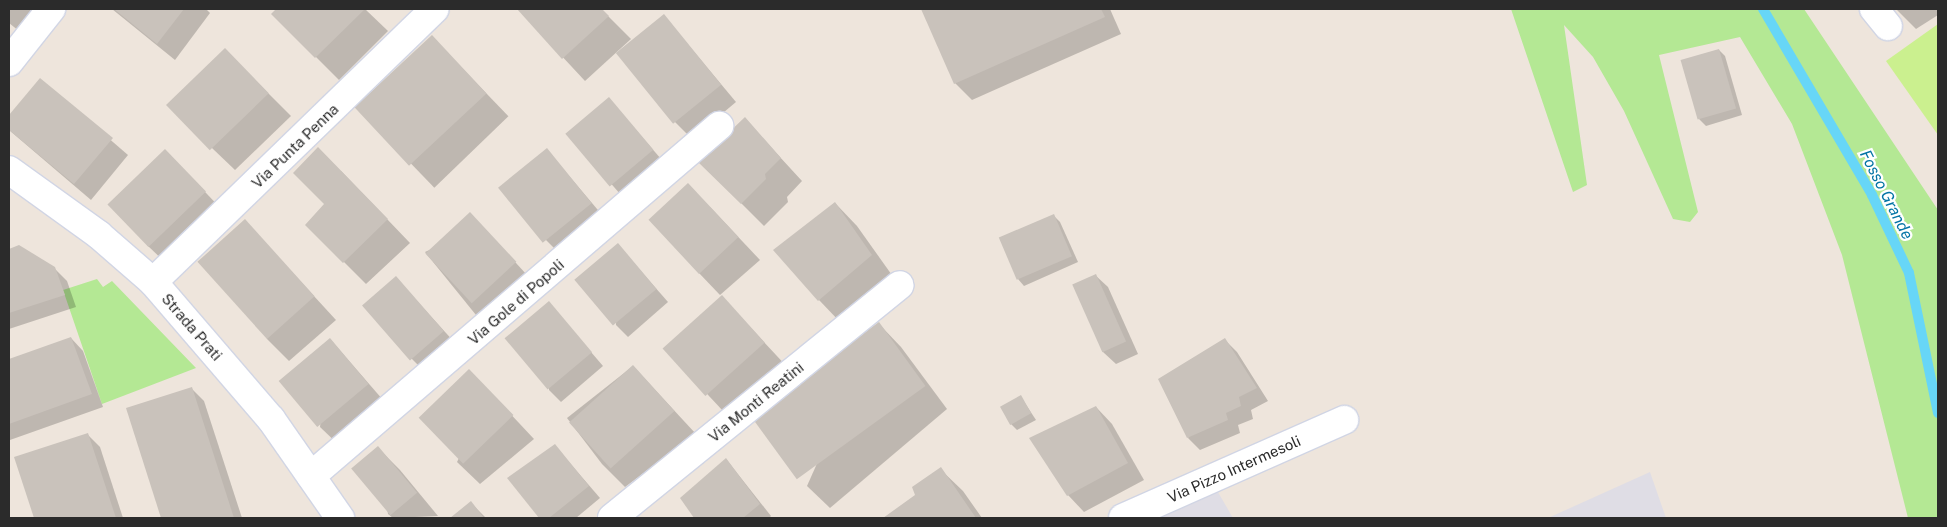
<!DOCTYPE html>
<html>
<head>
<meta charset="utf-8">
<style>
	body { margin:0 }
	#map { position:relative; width:1947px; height:527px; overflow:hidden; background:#eee5dc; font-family:"Public Sans",sans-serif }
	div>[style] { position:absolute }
	.industrial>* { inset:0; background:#dfdde5 }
	.green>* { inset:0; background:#b4e894 }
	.pitch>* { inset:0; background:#cbf08f }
	.shadow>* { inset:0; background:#0003; transform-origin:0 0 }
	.stream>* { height:10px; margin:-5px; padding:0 5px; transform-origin:5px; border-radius:5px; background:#67d6f7 }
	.building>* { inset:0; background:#c9c2bb; transform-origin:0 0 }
	.roads { filter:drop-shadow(1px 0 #d1d5e4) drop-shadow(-1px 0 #d1d5e4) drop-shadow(0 1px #d1d5e4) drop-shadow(0 -1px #d1d5e4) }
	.minor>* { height:28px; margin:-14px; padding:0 14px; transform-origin:14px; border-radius:14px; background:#fff }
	span { translate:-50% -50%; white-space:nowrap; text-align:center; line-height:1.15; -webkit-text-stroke:4.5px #fff; paint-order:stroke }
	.street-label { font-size:15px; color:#2b2b2b }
	.water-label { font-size:16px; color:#0474a5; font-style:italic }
	.frame { position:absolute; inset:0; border:10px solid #2b2b2b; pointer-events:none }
</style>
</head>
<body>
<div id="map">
	<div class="industrial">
		<i style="clip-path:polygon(1650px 472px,1666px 518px,1548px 518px)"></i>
		<i style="clip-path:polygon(1215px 487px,1233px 518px,1145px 518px)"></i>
	</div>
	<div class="green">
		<i style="clip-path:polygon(1511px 9px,1804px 9px,1938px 210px,1938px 518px,1908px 518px,1842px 255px,1792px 124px,1740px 37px,1659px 55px,1698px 212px,1690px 222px,1673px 219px,1624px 111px,1593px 57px,1564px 25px,1587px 185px,1573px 192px)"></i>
		<i style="clip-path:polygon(97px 279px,103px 287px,112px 281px,196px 368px,102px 404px,63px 290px)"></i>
	</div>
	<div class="pitch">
		<i style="clip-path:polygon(1938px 24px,1938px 135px,1886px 61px)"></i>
	</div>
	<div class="shadow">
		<i style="clip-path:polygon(9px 9px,44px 9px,24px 35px,9px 23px)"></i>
		<i style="clip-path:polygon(112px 9px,206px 9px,210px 13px,175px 60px)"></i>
		<i style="clip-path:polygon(278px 9px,365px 9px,388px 31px,339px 80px,273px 14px)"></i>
		<i style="clip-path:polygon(518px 9px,601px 9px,631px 39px,585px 81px)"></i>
		<i style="clip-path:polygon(922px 9px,1110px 9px,1121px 34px,972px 100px,955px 83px)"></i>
		<i style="clip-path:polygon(1938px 9px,1938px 15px,1916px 29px,1896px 9px)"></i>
		<i style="clip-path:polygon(664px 16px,736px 102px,692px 139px,675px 122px)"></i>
		<i style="left:432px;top:37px;width:110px;height:103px;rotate:46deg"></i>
		<i style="clip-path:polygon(225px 50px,291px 116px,235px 170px,190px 127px)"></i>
		<i style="clip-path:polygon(1719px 50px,1725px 56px,1742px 115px,1706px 126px,1699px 119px)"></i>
		<i style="clip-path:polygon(40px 79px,128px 155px,91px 200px,9px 130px,9px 117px)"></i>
		<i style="left:609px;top:99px;width:85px;height:54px;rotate:49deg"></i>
		<i style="clip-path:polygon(745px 119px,802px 181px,787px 197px,788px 202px,764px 226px,722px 184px)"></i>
		<i style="clip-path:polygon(547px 150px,603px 216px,557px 251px,545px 239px)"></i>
		<i style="clip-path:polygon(341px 171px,410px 243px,366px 284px,307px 225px,326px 204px)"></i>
		<i style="clip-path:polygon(187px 173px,227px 215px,170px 267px,147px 245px)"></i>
		<i style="clip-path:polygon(835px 203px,857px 226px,894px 278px,841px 323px,819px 300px)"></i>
		<i style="clip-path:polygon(710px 207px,760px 260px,720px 295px,698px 272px)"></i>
		<i style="clip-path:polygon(1054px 216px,1060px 222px,1078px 262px,1024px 286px,1018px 279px)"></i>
		<i style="clip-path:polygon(245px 221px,336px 320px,289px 361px,267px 339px)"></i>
		<i style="clip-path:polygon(482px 226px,527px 275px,476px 315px,425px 252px)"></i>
		<i style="clip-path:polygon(618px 245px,668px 302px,628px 337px,616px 325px)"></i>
		<i style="clip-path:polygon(19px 247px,54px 268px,67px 281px,76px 307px,9px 329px,9px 250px)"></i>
		<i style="clip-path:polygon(1095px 275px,1108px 287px,1138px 354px,1116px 364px,1103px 352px)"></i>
		<i style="clip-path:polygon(396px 278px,466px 355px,434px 381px,411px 358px)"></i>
		<i style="left:722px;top:297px;width:95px;height:77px;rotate:47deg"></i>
		<i style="clip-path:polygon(549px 303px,603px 366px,561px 402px,549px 390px)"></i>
		<i style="clip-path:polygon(879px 324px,901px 347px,947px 409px,830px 508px,807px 486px)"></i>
		<i style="clip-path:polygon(71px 338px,83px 351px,103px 407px,10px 440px,9px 360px)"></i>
		<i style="clip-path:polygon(330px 339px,390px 408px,343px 449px,320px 427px)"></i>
		<i style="clip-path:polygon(1225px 340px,1237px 352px,1268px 401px,1251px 410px,1253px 419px,1238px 425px,1240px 433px,1200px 450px,1188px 438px)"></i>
		<i style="clip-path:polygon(633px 366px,696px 434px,625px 487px,602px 464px,567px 418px)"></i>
		<i style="clip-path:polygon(192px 389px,204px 401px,242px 518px,162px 518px,127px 409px)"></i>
		<i style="clip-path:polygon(491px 393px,534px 439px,480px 484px,457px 462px)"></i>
		<i style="clip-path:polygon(1021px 397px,1036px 420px,1017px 430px,1011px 424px)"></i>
		<i style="clip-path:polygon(1096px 407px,1112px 424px,1144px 480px,1084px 512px,1068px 495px)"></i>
		<i style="clip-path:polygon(88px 435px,100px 447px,123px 518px,35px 518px,16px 458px)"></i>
		<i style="clip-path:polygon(555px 446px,600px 498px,576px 518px,541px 518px,509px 479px)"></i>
		<i style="clip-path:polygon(378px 448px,400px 470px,438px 516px,393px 518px,388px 514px)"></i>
		<i style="clip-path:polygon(726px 459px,771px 516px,769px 518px,696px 518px,682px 499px)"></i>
		<i style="clip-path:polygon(940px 469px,963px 491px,982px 518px,886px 518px,917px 496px)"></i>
		<i style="clip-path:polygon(471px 503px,486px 518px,452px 518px)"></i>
	</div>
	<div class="stream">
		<i style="left:1763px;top:9px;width:216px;rotate:59.6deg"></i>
		<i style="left:1872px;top:195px;width:86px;rotate:64.6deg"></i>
		<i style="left:1909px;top:273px;width:143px;rotate:78.3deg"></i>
	</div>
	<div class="building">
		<i style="clip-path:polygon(114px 9px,184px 9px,157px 44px)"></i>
		<i style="clip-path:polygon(276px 9px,365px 9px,315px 58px,271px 14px)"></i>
		<i style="clip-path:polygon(517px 9px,602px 9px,609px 16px,562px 59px)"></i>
		<i style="clip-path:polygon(921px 9px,1101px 9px,1105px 17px,954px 84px)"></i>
		<i style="left:664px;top:14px;width:91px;height:62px;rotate:51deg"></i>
		<i style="left:432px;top:35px;width:80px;height:106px;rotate:47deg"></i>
		<i style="left:225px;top:48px;width:63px;height:82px;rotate:46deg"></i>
		<i style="left:1719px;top:49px;width:62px;height:40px;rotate:74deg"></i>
		<i style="clip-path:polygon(40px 78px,113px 138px,74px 184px,9px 130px,9px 115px)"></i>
		<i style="left:609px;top:97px;width:69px;height:57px;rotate:50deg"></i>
		<i style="clip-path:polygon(745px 117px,781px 158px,765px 174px,766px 179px,741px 204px,698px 162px)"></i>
		<i style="clip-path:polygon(318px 147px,388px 219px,343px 263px,305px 225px,324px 204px,293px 173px)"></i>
		<i style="left:547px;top:148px;width:71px;height:63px;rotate:51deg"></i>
		<i style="left:165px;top:149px;width:59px;height:80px;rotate:46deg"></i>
		<i style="left:688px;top:183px;width:74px;height:54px;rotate:47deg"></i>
		<i style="clip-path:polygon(835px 202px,872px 255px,818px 301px,773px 250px)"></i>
		<i style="left:470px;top:212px;width:68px;height:61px;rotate:47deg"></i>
		<i style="left:1054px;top:214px;width:46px;height:60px;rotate:67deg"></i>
		<i style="left:245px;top:219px;width:104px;height:64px;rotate:48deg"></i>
		<i style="left:618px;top:243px;width:60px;height:57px;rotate:50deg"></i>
		<i style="clip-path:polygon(19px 245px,55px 267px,65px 295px,9px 313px,9px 249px)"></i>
		<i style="left:1096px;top:274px;width:74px;height:26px;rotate:66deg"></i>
		<i style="left:396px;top:276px;width:73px;height:45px;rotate:49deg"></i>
		<i style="left:722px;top:295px;width:64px;height:80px;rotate:48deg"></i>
		<i style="left:549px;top:301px;width:67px;height:58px;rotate:50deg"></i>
		<i style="left:879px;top:322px;width:79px;height:159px;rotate:54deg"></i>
		<i style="clip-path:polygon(71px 337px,92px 394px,9px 424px,9px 359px)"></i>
		<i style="left:330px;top:338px;width:60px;height:67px;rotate:50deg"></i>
		<i style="clip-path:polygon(1225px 338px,1257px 388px,1239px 397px,1241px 406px,1226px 413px,1228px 420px,1187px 438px,1158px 379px)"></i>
		<i style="left:633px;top:365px;width:62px;height:86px;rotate:48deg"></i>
		<i style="left:469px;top:369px;width:64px;height:70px;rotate:46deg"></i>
		<i style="clip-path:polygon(192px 387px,234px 518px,161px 518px,126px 408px)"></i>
		<i style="left:1021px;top:395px;width:21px;height:24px;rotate:61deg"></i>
		<i style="clip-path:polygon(1096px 406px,1128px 463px,1067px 496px,1029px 438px)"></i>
		<i style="clip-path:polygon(88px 433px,116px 518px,34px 518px,14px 457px)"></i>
		<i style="clip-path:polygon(555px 444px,589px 486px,549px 518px,539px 518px,507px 478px)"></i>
		<i style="left:378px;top:446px;width:61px;height:35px;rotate:50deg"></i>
		<i style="clip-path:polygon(726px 458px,760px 504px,743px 518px,694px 518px,680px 498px)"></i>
		<i style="clip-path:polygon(941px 467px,976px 518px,883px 518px,915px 495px,912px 487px)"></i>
		<i style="clip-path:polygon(471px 501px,484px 518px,450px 518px)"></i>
	</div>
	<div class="roads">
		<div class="minor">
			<i style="left:1874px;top:9px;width:22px;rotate:51deg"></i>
			<i style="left:9px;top:62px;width:68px;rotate:-51.6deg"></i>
			<i style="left:9px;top:170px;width:111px;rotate:35.8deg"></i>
			<i style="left:99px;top:235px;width:72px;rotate:41deg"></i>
			<i style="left:153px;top:282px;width:181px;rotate:49.3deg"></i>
			<i style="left:271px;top:419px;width:121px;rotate:55.1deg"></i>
			<i style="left:153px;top:282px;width:392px;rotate:-44.1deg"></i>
			<i style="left:311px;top:476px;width:538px;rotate:-40.62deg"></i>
			<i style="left:612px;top:518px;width:370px;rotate:-39deg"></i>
			<i style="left:1123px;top:518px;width:242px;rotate:-23.9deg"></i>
		</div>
	</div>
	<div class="street-label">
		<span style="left:295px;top:146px;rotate:-44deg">Via Punta Penna</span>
		<span style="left:516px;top:302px;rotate:-41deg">Via Gole di Popoli</span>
		<span style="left:192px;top:327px;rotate:49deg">Strada Prati</span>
		<span style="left:756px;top:402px;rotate:-39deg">Via Monti Reatini</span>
		<span style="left:1234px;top:469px;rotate:-24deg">Via Pizzo Intermesoli</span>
	</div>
	<div class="water-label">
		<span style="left:1886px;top:195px;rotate:63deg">Fosso Grande</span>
	</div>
	<div class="frame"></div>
</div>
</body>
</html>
